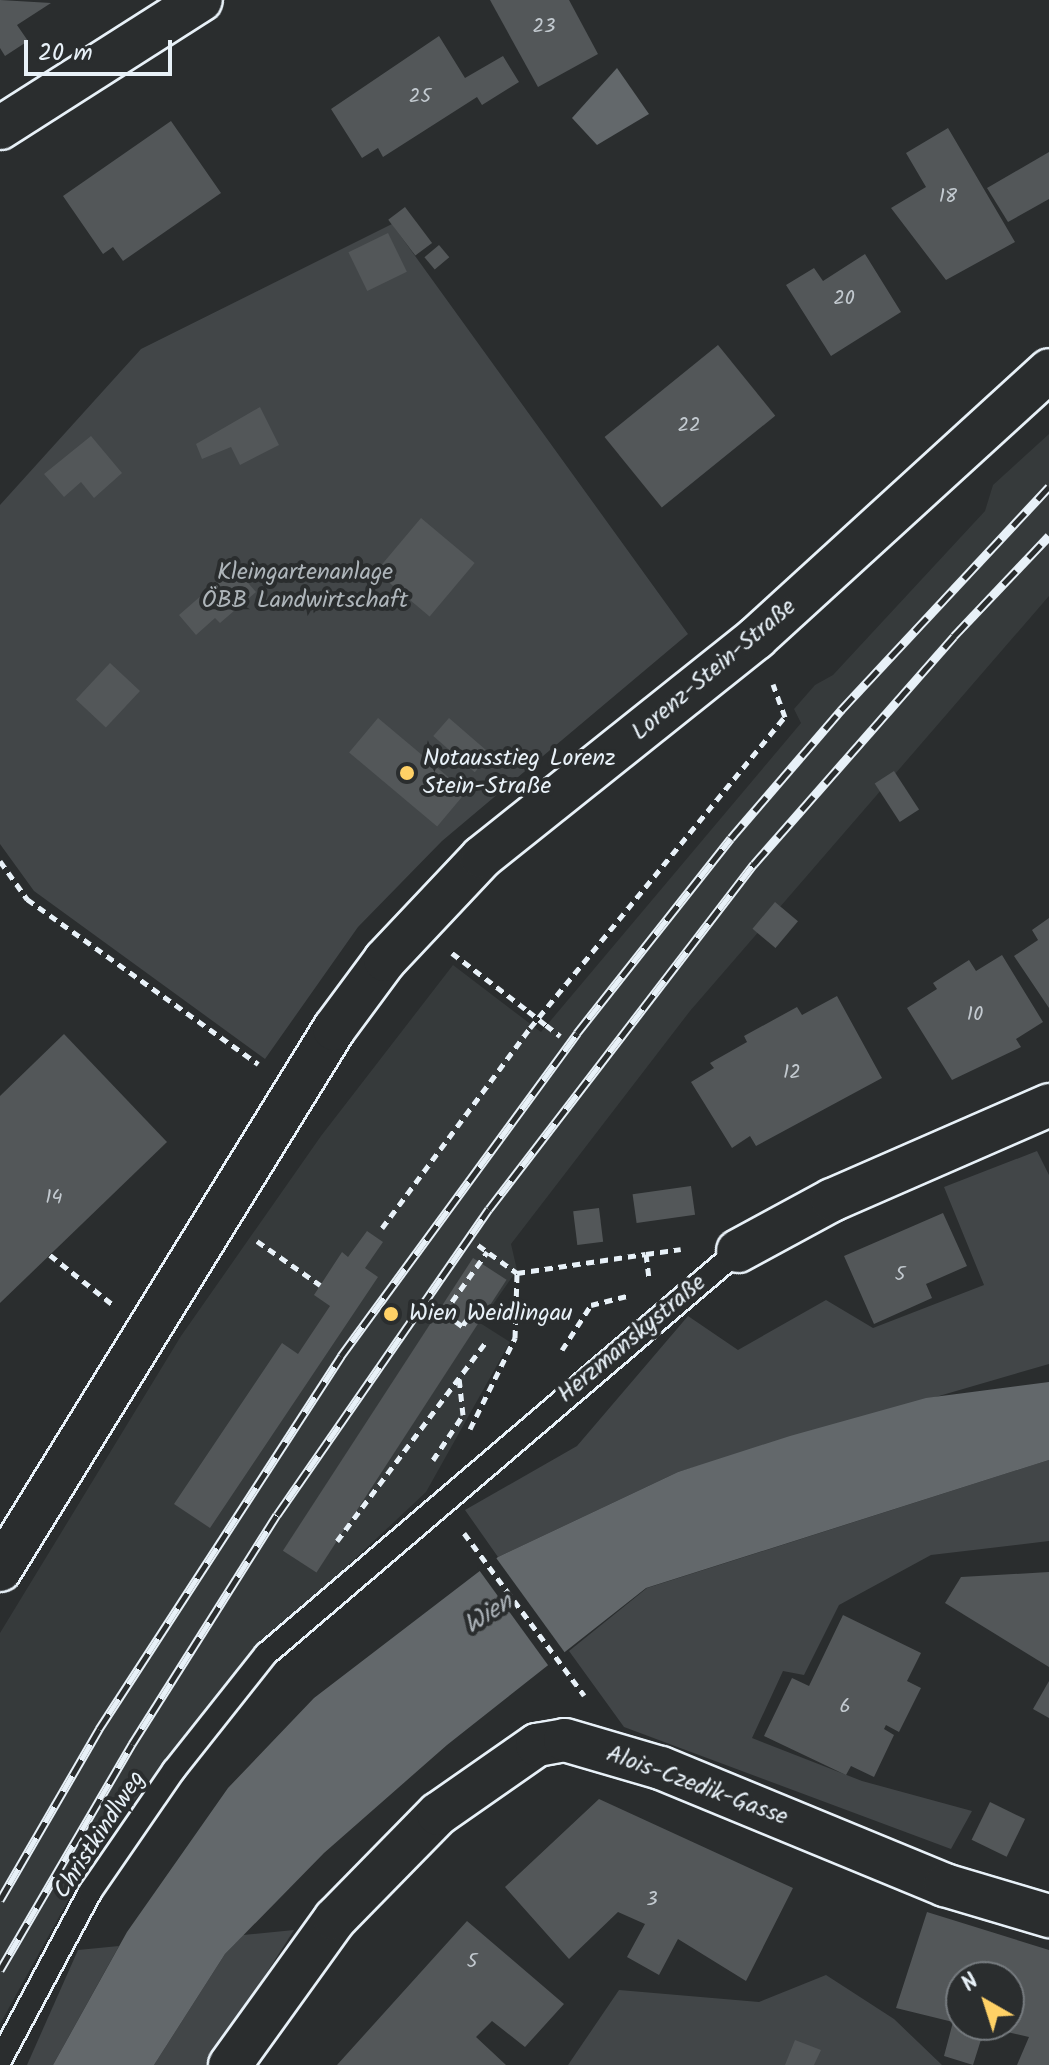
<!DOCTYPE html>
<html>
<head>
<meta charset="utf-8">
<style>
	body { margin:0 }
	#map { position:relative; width:1049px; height:2065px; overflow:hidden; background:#2a2d2e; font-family:Kalam,sans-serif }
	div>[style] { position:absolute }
	.built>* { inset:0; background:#363a3b }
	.green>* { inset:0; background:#424648 }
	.water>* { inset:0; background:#63686b }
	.pier>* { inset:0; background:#2a2d2e; transform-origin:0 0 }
	.building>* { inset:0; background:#535759; transform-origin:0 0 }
	.path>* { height:5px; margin-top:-2.5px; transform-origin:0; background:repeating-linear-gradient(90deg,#e8f1f8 0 8px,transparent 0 14px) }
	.roads { filter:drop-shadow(2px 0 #e8f1f8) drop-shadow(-2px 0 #e8f1f8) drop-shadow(0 2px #e8f1f8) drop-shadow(0 -2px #e8f1f8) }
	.service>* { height:22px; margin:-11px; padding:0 11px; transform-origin:11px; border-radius:11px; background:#2a2d2e }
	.minor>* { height:42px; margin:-21px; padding:0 21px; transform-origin:21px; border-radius:21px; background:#2a2d2e }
	.rail>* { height:9px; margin-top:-4.5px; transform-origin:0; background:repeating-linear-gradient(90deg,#2a2d2e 0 18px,#e8f1f8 0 36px); box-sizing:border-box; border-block:2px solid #e8f1f8 }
	.path-bridge>* { height:5px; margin-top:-2.5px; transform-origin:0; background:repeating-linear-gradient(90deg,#e8f1f8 0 8px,transparent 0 14px) }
	.dots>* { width:22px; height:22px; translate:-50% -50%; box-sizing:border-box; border:4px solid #2a2d2e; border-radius:50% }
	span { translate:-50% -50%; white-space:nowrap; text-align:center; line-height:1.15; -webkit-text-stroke:8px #2a2d2e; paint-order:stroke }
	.number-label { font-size:20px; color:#c3cad0 }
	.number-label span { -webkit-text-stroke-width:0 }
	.park-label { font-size:24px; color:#aeb5ba }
	.street-label { font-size:24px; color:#e8f1f8 }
	.poi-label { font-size:24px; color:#e8f1f8 }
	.left { translate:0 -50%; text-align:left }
	.water-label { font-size:26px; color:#acb3b9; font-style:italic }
	.north { position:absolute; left:945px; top:1961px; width:80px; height:80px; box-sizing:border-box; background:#2a2d2e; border:2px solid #767b7f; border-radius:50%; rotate:321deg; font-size:22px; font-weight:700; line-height:32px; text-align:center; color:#e8f1f8 }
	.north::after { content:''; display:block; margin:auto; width:28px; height:36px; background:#ffd166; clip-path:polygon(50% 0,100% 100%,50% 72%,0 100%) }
	.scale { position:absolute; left:24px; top:40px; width:148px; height:36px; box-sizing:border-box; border:4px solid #e8f1f8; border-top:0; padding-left:10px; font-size:24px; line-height:28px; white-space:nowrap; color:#e8f1f8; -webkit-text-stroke:6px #2a2d2e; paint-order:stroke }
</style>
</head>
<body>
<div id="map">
	<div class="built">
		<i style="clip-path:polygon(1049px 434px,1049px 596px,690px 1011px,511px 1244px,517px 1270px,480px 1323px,510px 1342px,426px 1492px,246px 1661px,98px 1846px,0 2024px,0 1633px,181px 1336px,321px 1136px,453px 965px,541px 1032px,801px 723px,794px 709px,815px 685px,833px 675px,985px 511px,993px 485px)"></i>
	</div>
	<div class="green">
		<i style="clip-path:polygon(392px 224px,688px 634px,442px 841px,358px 927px,265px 1059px,34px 891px,0 844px,0 505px,141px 349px)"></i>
		<i style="clip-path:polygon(1037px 1151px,1049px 1175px,1049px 1364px,678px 1472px,498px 1557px,465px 1510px,577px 1446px,688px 1316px,738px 1350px,826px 1300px,873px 1328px,984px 1285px,944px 1187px)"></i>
		<i style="clip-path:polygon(1049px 1460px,1049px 1541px,931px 1555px,839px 1605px,804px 1675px,783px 1671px,752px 1738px,862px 1781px,972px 1811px,951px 1849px,624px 1727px,569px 1651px,647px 1588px)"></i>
		<i style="clip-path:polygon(294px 1930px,208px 2065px,154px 2065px,225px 1954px,243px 1935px)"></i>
		<i style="clip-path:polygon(119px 1946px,53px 2065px,27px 2065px,78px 1950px)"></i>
		<i style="clip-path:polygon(826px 1975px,894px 2019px,942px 2065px,568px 2065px,619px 1990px,759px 2002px)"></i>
	</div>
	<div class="water">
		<i style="clip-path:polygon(617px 68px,649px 114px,597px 145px,572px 118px)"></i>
		<i style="clip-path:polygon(1049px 1382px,1049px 1460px,646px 1588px,447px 1745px,324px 1853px,225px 1954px,154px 2065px,53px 2065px,127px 1932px,228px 1788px,314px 1698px,498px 1557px,678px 1472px,790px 1436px,926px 1398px)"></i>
	</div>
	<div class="pier">
		<i style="left:494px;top:1555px;width:125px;height:21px;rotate:54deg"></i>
	</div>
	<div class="building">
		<i style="clip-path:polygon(0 0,51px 3px,17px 25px,28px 41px,5px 56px,0 48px)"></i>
		<i style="clip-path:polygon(490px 0,569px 0,598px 54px,538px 87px)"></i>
		<i style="clip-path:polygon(439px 36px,465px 78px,503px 56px,519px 82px,482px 105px,477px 97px,383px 157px,378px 148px,362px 158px,331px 109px)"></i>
		<i style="clip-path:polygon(171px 121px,221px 193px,123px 261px,113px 247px,103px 254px,63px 196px)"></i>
		<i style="clip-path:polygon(948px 128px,1015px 242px,946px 280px,891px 208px,926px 187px,906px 153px)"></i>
		<i style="clip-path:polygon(1049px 152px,1049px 199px,1008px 222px,987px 188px)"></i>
		<i style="left:405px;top:207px;width:45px;height:21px;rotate:53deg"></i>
		<i style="left:388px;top:233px;width:43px;height:44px;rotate:64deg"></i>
		<i style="left:439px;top:245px;width:16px;height:19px;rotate:50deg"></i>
		<i style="clip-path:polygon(865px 254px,901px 312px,831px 356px,786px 285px,814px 268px,823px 281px)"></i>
		<i style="left:718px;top:345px;width:91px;height:146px;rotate:51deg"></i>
		<i style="clip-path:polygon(260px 407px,279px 445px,240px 465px,231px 447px,202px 459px,196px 444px)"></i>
		<i style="clip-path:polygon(91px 436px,122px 473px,94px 498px,81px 482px,64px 497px,44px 474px)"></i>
		<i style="left:421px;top:518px;width:70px;height:70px;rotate:40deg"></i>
		<i style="clip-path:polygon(234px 567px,256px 592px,220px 623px,215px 618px,196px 635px,179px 615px)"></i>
		<i style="left:110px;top:663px;width:41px;height:50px;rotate:43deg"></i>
		<i style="left:378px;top:718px;width:115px;height:45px;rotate:40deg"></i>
		<i style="left:449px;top:718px;width:55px;height:24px;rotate:41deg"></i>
		<i style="left:894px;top:771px;width:46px;height:23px;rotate:57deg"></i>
		<i style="left:775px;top:902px;width:30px;height:35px;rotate:40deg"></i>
		<i style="clip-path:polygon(1049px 918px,1049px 1008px,1014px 956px,1038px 940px,1032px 930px)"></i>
		<i style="clip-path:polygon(1002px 955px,1043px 1022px,1016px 1039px,1021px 1047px,952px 1080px,907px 1008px,937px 989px,933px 983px,969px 960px,976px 971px)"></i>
		<i style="clip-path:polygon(837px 996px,882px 1078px,756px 1146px,750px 1136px,732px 1148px,691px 1082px,714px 1068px,710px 1063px,747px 1042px,744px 1036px,797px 1007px,802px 1015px)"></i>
		<i style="clip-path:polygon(64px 1034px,167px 1142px,0 1303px,0 1096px)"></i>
		<i style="left:691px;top:1186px;width:29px;height:59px;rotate:82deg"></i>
		<i style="left:599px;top:1208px;width:34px;height:26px;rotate:83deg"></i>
		<i style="clip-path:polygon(943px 1213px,967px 1266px,926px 1284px,932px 1298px,874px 1324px,844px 1256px)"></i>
		<i style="clip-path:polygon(367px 1231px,383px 1242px,365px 1268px,378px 1277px,210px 1528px,174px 1504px,282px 1343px,298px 1354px,330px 1306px,314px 1295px,342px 1252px,348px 1257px)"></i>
		<i style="left:473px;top:1258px;width:40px;height:349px;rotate:33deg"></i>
		<i style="clip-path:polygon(1049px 1572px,1049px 1667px,945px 1603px,961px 1577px)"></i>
		<i style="clip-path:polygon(843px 1615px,921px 1653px,907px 1681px,921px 1688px,899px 1732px,886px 1725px,884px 1729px,894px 1735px,874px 1777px,851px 1766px,846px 1775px,764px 1736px,792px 1678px,809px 1686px)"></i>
		<i style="clip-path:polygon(1049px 1681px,1049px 1718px,1033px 1709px)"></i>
		<i style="clip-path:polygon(599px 1799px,793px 1888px,746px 1981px,678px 1939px,659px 1975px,627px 1957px,645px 1924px,618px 1912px,569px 1959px,505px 1887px)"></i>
		<i style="left:990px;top:1802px;width:39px;height:42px;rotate:26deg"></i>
		<i style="clip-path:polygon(evenodd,927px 1912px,1049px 1950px,1049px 2065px,1017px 2065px,1029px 2037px,985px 2027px,973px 2065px,944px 2056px,953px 2022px,896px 2008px,927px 1912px,961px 1977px,1009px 1977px,1009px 2025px,961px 2025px,961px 1977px)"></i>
		<i style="clip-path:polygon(467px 1921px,564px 2004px,525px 2047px,492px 2021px,476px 2037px,506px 2065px,337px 2065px)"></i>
		<i style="clip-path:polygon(795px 2040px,821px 2050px,814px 2065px,785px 2065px)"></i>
	</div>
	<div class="path">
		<i style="left:0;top:861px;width:47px;rotate:54.6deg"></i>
		<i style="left:27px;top:899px;width:284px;rotate:35.5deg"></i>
		<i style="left:452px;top:953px;width:96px;rotate:37.3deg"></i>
		<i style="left:546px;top:1025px;width:18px;rotate:38deg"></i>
		<i style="left:382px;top:1228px;width:249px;rotate:-53.5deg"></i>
		<i style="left:530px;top:1028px;width:402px;rotate:-50.7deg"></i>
		<i style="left:785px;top:717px;width:35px;rotate:-110deg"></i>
		<i style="left:257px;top:1241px;width:77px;rotate:34.9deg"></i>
		<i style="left:478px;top:1245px;width:48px;rotate:35.7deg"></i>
		<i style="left:517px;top:1273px;width:130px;rotate:-8.4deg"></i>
		<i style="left:646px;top:1254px;width:25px;rotate:83deg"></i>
		<i style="left:646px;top:1254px;width:35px;rotate:-8deg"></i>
		<i style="left:50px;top:1255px;width:79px;rotate:38.3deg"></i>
		<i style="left:476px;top:1307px;width:24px;rotate:126deg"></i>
		<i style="left:462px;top:1326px;width:22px;rotate:-144deg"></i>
		<i style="left:444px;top:1313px;width:75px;rotate:-54.8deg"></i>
		<i style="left:562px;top:1350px;width:54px;rotate:-57.2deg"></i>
		<i style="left:591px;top:1305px;width:37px;rotate:-14deg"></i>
		<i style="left:470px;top:1429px;width:102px;rotate:-63.7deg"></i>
		<i style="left:515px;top:1338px;width:65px;rotate:-88.2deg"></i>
		<i style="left:433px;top:1460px;width:54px;rotate:-56.3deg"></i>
		<i style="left:463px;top:1415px;width:36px;rotate:-96deg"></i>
		<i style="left:464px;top:1533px;width:202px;rotate:53.5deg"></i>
		<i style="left:337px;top:1541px;width:247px;rotate:-53.2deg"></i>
	</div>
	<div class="roads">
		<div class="service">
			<i style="left:0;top:2060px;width:191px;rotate:-61.8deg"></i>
			<i style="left:90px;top:1892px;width:148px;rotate:-55.5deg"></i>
			<i style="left:174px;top:1770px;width:148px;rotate:-51.6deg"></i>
			<i style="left:266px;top:1654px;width:621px;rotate:-40.49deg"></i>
		</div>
		<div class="minor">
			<i style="left:0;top:128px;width:238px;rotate:-32.5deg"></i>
			<i style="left:738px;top:1251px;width:107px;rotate:-28.5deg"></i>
			<i style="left:832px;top:1200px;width:237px;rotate:-23.6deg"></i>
			<i style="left:0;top:1570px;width:636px;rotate:-58.31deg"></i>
			<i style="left:334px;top:1029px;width:86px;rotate:-53.5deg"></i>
			<i style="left:385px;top:960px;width:141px;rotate:-46.7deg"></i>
			<i style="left:482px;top:857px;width:351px;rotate:-38.6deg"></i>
			<i style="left:756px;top:638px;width:397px;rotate:-42.4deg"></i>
			<i style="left:230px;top:2065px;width:180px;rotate:-54.3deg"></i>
			<i style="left:335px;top:1919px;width:147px;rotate:-45.6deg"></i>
			<i style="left:438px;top:1814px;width:121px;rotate:-34.9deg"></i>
			<i style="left:537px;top:1745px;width:28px;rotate:-10deg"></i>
			<i style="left:565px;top:1740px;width:100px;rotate:16.3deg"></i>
			<i style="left:661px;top:1768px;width:307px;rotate:22.4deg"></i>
			<i style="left:945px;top:1885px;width:109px;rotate:16.6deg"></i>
		</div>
	</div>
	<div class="rail">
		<i style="left:0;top:1900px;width:198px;rotate:-59.9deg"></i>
		<i style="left:99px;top:1729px;width:445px;rotate:-57deg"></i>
		<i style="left:341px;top:1356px;width:400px;rotate:-53.8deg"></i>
		<i style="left:577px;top:1033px;width:248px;rotate:-51.7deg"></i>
		<i style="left:731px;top:838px;width:169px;rotate:-49.3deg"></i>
		<i style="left:841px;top:710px;width:305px;rotate:-47deg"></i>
		<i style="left:0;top:1970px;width:262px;rotate:-59.7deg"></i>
		<i style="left:132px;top:1744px;width:271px;rotate:-57.7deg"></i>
		<i style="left:277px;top:1515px;width:372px;rotate:-55.3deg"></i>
		<i style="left:489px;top:1209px;width:435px;rotate:-52.5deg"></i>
		<i style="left:754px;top:864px;width:303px;rotate:-48.7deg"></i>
		<i style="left:954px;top:636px;width:138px;rotate:-46.5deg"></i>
	</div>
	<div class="path-bridge">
		<i style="left:528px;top:1011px;width:23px;rotate:38deg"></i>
	</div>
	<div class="dots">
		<i style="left:407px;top:773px;background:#ffd166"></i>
		<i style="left:391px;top:1314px;background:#ffd166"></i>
	</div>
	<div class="number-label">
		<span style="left:544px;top:27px">23</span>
		<span style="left:420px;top:97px">25</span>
		<span style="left:948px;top:197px">18</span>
		<span style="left:844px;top:299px">20</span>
		<span style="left:689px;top:426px">22</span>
		<span style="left:975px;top:1015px">10</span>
		<span style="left:792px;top:1073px">12</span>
		<span style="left:54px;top:1198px">14</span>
		<span style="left:900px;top:1275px">5</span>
		<span style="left:845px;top:1707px">6</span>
		<span style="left:652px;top:1900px">3</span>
		<span style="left:472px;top:1962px">5</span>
	</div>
	<div class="park-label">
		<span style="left:305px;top:587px">Kleingartenanlage<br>ÖBB Landwirtschaft</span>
	</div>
	<div class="street-label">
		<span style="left:714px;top:670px;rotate:-40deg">Lorenz-Stein-Straße</span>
		<span style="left:632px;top:1339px;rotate:-40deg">Herzmanskystraße</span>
		<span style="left:697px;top:1786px;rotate:20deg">Alois-Czedik-Gasse</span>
		<span style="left:100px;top:1835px;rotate:-57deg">Christkindlweg</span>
	</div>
	<div class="poi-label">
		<span class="left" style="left:423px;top:773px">Notausstieg Lorenz<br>Stein-Straße</span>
		<span class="left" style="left:409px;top:1314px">Wien Weidlingau</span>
	</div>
	<div class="water-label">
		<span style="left:489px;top:1615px;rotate:-33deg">Wien</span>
	</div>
	<div class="north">N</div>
	<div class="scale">20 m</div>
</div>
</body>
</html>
